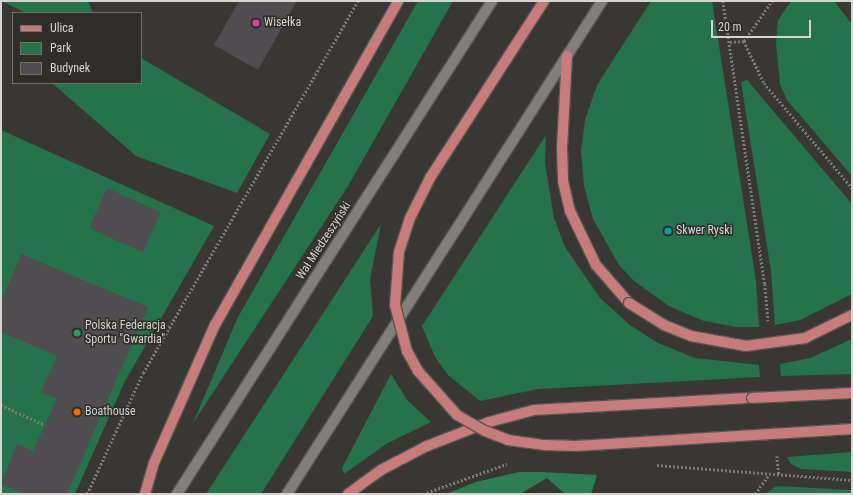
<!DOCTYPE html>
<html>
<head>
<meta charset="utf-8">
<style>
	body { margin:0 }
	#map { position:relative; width:853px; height:495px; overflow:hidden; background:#393734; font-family:"Roboto Condensed",sans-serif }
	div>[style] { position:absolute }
	.green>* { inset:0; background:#25724c }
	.forest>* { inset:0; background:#2e7d55 }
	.building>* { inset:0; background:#504d50; transform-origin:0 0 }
	.path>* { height:2.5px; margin-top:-1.25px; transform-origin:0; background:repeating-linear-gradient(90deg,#7c7a77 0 2px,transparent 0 4px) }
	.roads { filter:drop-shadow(1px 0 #575553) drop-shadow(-1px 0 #575553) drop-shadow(0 1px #575553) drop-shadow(0 -1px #575553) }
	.secondary>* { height:10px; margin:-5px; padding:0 5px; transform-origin:5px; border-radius:5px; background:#817e7b }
	.primary>* { height:10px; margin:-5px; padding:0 5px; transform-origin:5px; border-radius:5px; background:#c77c7b }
	.bridges { filter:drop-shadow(1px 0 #575553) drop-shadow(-1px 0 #575553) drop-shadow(0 1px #575553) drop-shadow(0 -1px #575553) }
	.primary-bridge>* { height:10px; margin:-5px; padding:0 5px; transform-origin:5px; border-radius:5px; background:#c77c7b }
	.dots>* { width:11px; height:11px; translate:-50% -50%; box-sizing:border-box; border:2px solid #2f2d2a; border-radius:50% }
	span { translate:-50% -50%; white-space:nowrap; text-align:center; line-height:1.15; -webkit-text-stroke:3px #2f2d2a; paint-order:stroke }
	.poi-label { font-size:12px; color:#d6d4d2 }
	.left { translate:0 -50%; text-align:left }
	.street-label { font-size:12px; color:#d6d4d2 }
	.frame { position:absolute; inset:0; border:2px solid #d6d4d2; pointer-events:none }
	.legend { position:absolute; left:12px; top:12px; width:130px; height:72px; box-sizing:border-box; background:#2f2d2a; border:1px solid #72706d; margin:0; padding:5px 7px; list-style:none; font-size:12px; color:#d6d4d2 }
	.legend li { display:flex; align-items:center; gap:8px; height:20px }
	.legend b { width:20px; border:1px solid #72706d }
	.scale { position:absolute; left:711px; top:20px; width:100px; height:18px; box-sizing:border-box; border:2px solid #d6d4d2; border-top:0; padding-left:5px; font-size:12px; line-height:14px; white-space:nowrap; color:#d6d4d2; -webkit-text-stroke:3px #2f2d2a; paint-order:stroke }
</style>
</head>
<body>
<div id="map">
	<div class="green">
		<i style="clip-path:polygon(1px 1px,88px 1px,93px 13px,26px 13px)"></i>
		<i style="clip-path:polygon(418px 1px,453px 1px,348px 186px,193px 423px,238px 317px)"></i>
		<i style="clip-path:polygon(651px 1px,712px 1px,756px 281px,759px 327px,736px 327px,704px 321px,669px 306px,634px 281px,619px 265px,593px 219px,584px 186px,581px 151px,585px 120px,597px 85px)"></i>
		<i style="clip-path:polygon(791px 1px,834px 1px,852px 24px,852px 176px,787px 100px,780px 84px,776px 43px,778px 20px)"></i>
		<i style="clip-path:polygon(141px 58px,270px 134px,237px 193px,136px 156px,52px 83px,141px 83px)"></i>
		<i style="clip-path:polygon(747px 80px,852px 204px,852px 294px,800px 320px,775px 325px,771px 271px,741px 82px)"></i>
		<i style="clip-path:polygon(1px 130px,214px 226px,124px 383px,75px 494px,1px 494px)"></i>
		<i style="clip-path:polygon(546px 135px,545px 163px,554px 218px,565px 247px,600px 298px,630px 325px,658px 343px,695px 358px,759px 365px,760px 377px,538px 389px,480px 401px,448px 375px,435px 357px,422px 326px)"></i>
		<i style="clip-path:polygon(381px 224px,370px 279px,373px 316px,261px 494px,206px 494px)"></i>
		<i style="clip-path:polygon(852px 339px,852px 374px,781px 376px,780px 364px,810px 358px)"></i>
		<i style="clip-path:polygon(391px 374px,407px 400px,431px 422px,386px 444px,344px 474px,342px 468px)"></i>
		<i style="clip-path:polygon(852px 452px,852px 472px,801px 469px,791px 464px,787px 457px)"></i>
		<i style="clip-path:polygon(776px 486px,852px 490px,852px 494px,765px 494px)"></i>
	</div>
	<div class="forest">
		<i style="clip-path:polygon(519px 472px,541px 472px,597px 475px,591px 494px,565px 494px,547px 478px,520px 494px,446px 494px,476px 482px)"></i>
	</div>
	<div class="building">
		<i style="clip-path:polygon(239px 1px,297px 1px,258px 70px,214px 45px)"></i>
		<i style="left:107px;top:188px;width:59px;height:44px;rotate:24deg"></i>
		<i style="clip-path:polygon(21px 254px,148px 307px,67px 494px,23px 494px,1px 484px,17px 444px,33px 451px,57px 399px,41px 392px,57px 356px,1px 332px,1px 302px)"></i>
	</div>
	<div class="path">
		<i style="left:723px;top:1px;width:286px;rotate:81.6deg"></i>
		<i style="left:765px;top:284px;width:37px;rotate:85deg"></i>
		<i style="left:744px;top:41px;width:47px;rotate:64.5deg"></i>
		<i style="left:764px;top:83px;width:137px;rotate:50deg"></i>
		<i style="left:730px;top:42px;width:14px;rotate:-4deg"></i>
		<i style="left:744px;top:41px;width:49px;rotate:-55deg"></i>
		<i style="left:1px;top:405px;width:48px;rotate:24.4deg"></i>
		<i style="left:777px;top:456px;width:19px;rotate:84deg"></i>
		<i style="left:657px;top:465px;width:196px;rotate:4.4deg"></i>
		<i style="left:87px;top:494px;width:133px;rotate:-65.2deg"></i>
		<i style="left:143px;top:373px;width:430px;rotate:-60deg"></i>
		<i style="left:423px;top:494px;width:89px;rotate:-19.7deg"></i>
		<i style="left:755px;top:494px;width:22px;rotate:-54deg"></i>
	</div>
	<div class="roads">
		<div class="secondary">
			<i style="left:177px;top:494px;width:585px;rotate:-57.42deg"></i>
			<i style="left:287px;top:494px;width:585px;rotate:-57.42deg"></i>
		</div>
		<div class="primary">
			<i style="left:567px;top:56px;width:92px;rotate:93.1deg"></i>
			<i style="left:562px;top:148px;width:33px;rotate:88deg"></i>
			<i style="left:563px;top:181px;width:31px;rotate:77deg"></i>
			<i style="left:570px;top:211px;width:60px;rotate:64.3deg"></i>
			<i style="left:596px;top:265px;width:50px;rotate:49deg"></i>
			<i style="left:145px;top:494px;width:32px;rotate:-74deg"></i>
			<i style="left:154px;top:463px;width:151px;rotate:-66.2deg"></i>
			<i style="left:215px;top:325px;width:372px;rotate:-60.5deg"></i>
			<i style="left:348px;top:494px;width:41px;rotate:-36deg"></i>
			<i style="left:381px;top:470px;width:52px;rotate:-27.6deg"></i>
			<i style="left:427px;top:446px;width:66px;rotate:-21.2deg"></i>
			<i style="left:489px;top:422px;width:47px;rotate:-14.9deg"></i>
			<i style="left:534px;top:410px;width:218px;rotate:-3.2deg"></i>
		</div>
	</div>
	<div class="bridges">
		<div class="primary-bridge">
			<i style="left:544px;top:1px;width:211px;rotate:122.8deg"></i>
			<i style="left:430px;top:178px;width:45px;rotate:116.6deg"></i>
			<i style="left:410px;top:218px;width:36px;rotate:108deg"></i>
			<i style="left:399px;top:252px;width:53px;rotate:94.3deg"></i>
			<i style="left:395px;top:305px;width:48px;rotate:75.4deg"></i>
			<i style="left:407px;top:351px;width:23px;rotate:61deg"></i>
			<i style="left:418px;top:371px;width:59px;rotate:48.4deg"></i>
			<i style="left:457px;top:415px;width:32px;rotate:30deg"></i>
			<i style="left:485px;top:431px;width:25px;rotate:21deg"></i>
			<i style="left:508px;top:440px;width:37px;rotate:8deg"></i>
			<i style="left:545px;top:445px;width:31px;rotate:2deg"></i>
			<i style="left:576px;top:446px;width:277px;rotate:-3.5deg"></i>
			<i style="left:629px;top:303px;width:41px;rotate:32.2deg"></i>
			<i style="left:664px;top:325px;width:29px;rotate:22deg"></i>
			<i style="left:691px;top:336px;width:56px;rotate:10.3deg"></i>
			<i style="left:746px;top:346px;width:60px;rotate:-7.7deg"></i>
			<i style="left:805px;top:338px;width:52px;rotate:-26.1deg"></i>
			<i style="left:752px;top:398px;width:100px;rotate:-2.9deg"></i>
		</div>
	</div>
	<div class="dots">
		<i style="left:256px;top:23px;background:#d1479c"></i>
		<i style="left:668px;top:231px;background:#0f9aa8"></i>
		<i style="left:77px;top:333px;background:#2e9e5b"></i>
		<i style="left:77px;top:412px;background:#e8710a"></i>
	</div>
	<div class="poi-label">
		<span class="left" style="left:264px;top:23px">Wisełka</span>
		<span class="left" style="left:676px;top:231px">Skwer Ryski</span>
		<span class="left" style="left:85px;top:333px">Polska Federacja<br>Sportu "Gwardia"</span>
		<span class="left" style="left:85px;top:412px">Boathouse</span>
	</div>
	<div class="street-label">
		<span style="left:324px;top:241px;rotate:-57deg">Wał Miedzeszyński</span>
	</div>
	<div class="frame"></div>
	<ul class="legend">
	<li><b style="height:5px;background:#c77c7b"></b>Ulica</li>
	<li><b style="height:11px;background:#25724c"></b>Park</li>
	<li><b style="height:11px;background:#504d50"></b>Budynek</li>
	</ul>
	<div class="scale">20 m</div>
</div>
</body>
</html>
